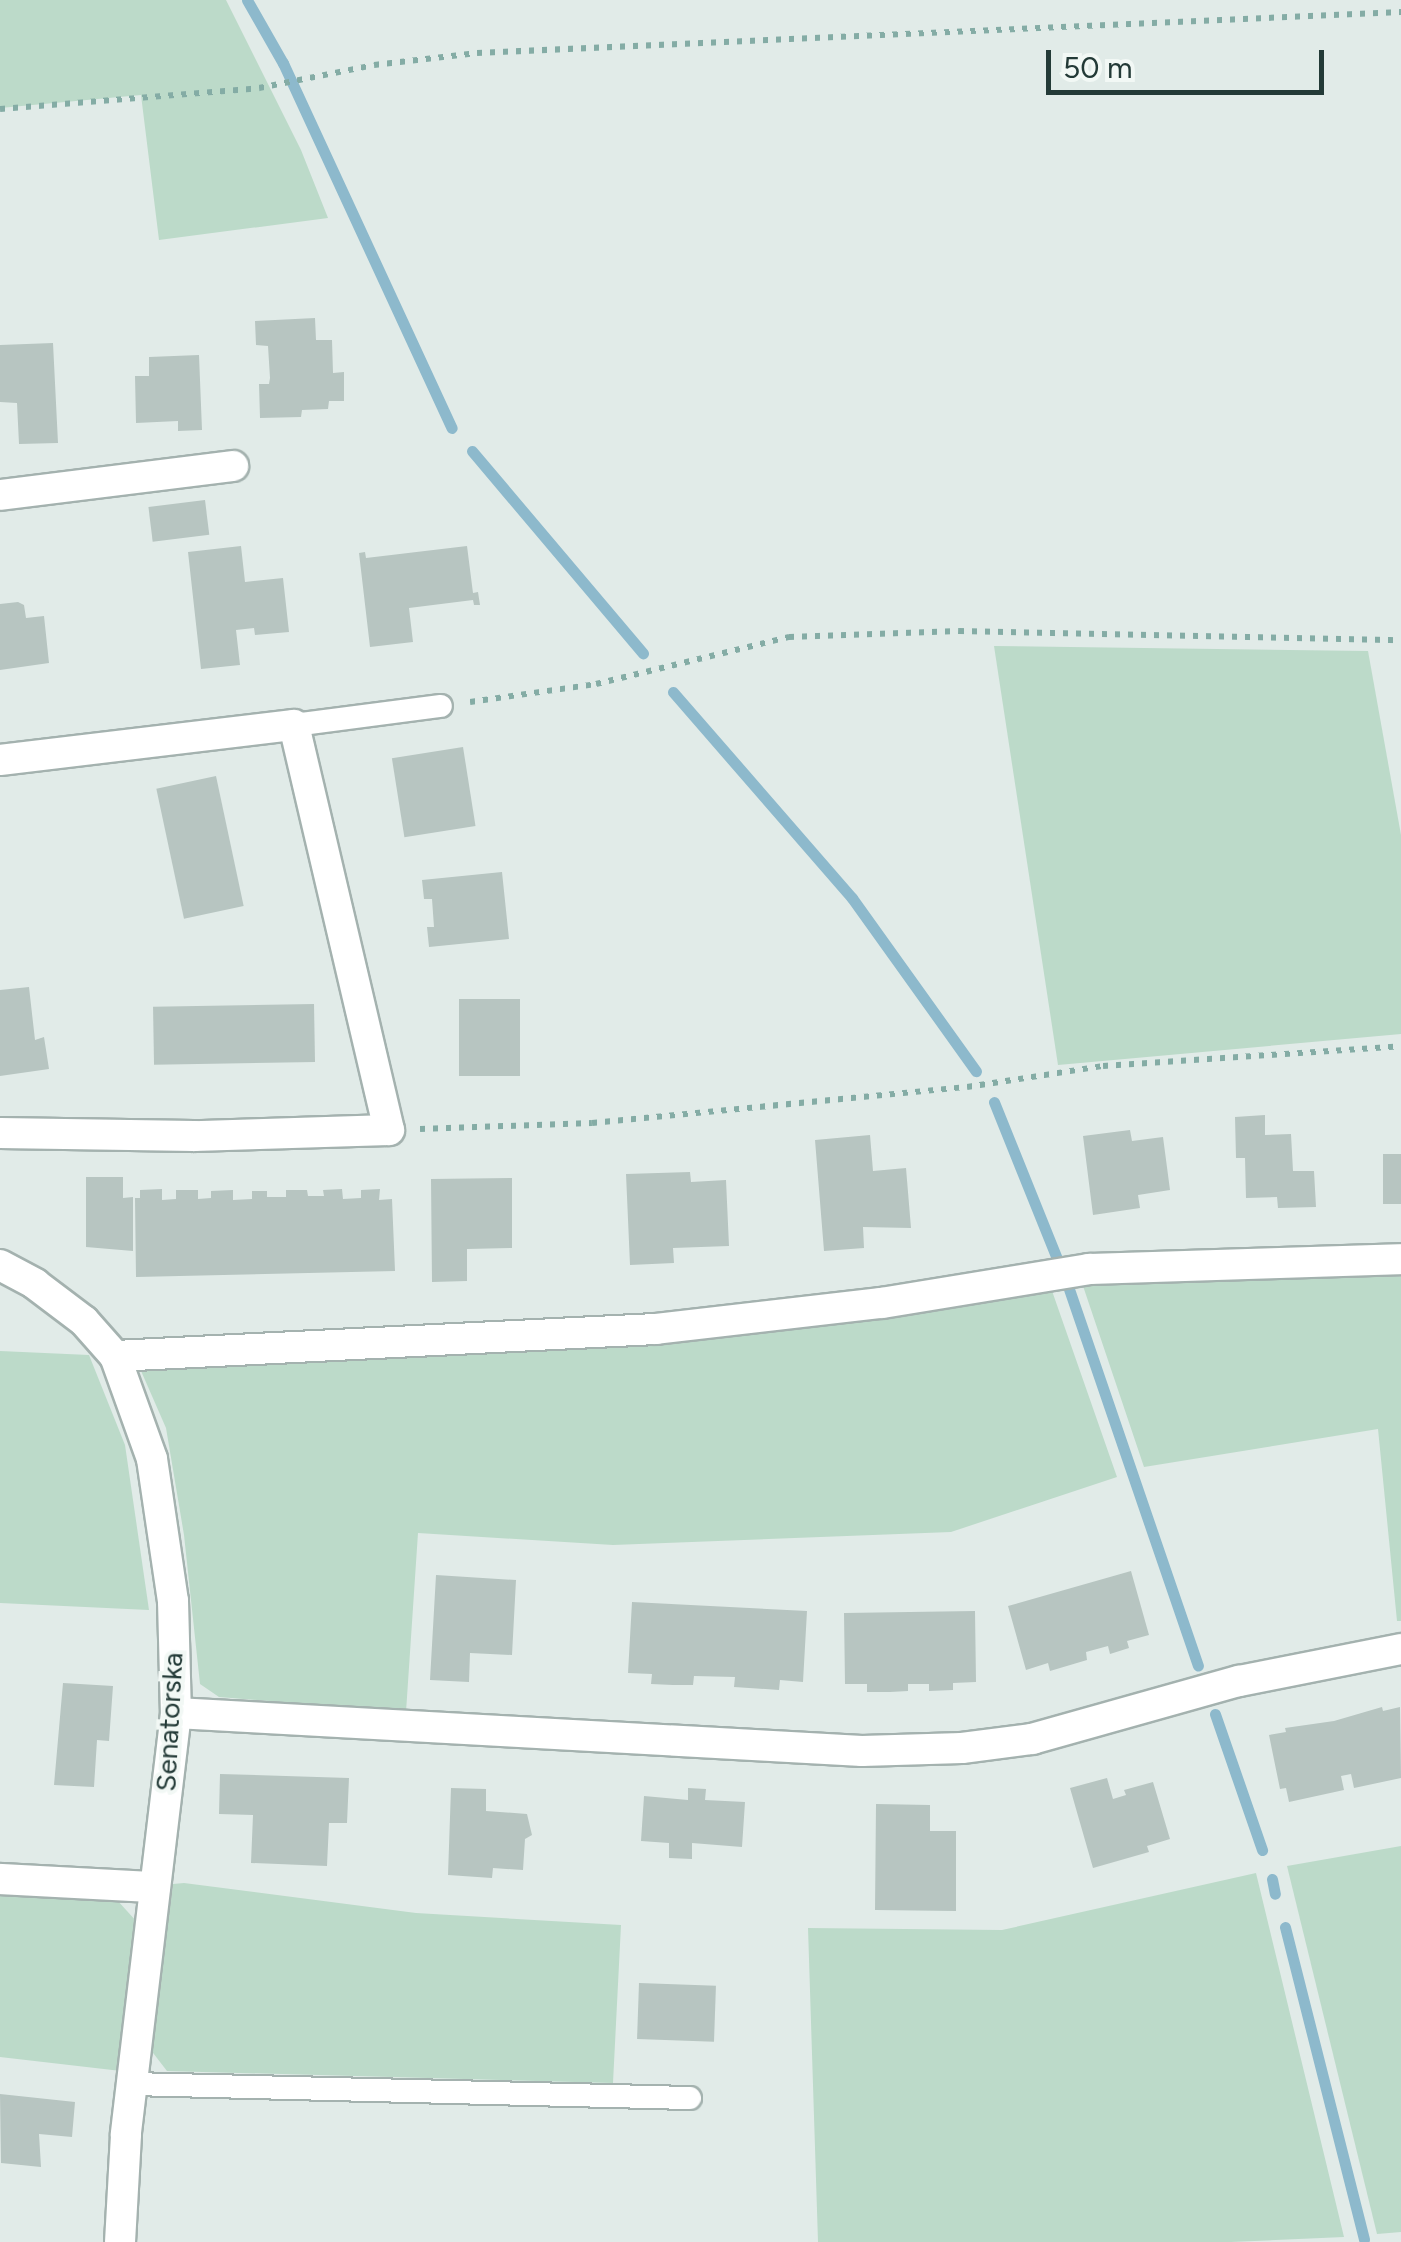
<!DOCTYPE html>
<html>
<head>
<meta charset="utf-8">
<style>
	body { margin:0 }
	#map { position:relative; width:1401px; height:2242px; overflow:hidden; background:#e1ebe8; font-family:Figtree,sans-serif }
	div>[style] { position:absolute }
	.green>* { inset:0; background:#bcdac9 }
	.stream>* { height:11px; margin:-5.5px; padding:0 5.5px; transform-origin:5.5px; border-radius:5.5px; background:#8db9cc }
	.building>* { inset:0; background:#b7c5c1; transform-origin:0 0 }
	.path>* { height:6px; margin-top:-3px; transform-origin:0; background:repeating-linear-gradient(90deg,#84aca5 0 5px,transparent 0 13px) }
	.roads { filter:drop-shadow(2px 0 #a4b2af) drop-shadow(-2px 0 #a4b2af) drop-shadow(0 2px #a4b2af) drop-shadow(0 -2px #a4b2af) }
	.lane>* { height:22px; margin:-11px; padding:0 11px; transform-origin:11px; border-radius:11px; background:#fff }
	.street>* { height:30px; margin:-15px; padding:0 15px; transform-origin:15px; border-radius:15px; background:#fff }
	span { translate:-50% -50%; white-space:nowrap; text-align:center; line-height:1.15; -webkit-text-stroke:8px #f2f8f5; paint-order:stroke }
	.street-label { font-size:28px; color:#233a37 }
	.scale { position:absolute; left:1046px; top:50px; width:278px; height:45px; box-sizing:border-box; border:5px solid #233a37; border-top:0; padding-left:12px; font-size:30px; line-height:35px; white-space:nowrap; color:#233a37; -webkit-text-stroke:8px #f2f8f5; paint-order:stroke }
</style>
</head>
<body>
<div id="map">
	<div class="green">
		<i style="clip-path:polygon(0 0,226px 0,301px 150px,328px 218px,159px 240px,141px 95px,0 108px)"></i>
		<i style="clip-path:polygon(994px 646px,1368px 651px,1401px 835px,1401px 1034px,1058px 1065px)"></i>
		<i style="clip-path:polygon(1401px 1276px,1401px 1621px,1397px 1621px,1378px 1429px,1144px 1467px,1082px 1283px)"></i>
		<i style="clip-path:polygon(1051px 1288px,1117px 1477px,951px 1532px,613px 1545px,418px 1533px,406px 1712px,219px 1697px,200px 1684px,184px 1535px,166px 1428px,138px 1364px)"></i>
		<i style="clip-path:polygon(0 1351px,89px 1355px,125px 1445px,149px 1610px,0 1603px)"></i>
		<i style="clip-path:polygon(1401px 1846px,1401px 2232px,1377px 2234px,1287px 1866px)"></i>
		<i style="clip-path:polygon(1256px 1873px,1344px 2237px,1231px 2242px,818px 2242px,808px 1928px,1002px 1930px)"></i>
		<i style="clip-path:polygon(184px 1883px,416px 1913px,621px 1925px,613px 2083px,167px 2071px,150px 2049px,173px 1884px)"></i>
		<i style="clip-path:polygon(0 1896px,117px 1900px,137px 1922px,121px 2071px,0 2057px)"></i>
	</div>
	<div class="stream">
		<i style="left:247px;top:0;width:73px;rotate:60.3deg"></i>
		<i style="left:283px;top:63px;width:402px;rotate:65.2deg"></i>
		<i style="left:472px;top:451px;width:265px;rotate:49.8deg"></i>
		<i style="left:673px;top:692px;width:273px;rotate:49deg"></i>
		<i style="left:852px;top:898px;width:213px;rotate:54.4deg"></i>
		<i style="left:994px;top:1102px;width:169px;rotate:68.1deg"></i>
		<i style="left:1069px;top:1289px;width:398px;rotate:71.1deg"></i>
		<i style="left:1215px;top:1714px;width:144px;rotate:70.9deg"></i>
		<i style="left:1272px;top:1879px;width:15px;rotate:79deg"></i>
		<i style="left:1285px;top:1927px;width:322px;rotate:75.8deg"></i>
	</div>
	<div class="building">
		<i style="clip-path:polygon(315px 318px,316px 340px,332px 340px,333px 373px,344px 372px,344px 401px,329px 401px,328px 409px,302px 410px,301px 417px,260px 418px,259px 384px,269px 384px,270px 378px,268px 346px,256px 345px,255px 321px)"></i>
		<i style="clip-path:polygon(53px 343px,58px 443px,19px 444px,17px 403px,0 402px,0 345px)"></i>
		<i style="clip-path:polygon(199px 355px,202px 430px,178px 431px,178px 421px,136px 423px,135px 376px,149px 376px,149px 357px)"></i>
		<i style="left:205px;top:500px;width:35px;height:57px;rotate:83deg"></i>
		<i style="clip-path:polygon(241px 546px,245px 582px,283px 578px,289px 632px,255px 635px,254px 628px,236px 630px,240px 665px,201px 669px,188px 552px)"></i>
		<i style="clip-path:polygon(467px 546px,473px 593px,478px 592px,480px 605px,474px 605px,473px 600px,409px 608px,413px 642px,370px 647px,359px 553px,365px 552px,366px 558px)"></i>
		<i style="clip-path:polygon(18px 602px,24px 605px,26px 618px,44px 616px,49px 663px,0 670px,0 604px)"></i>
		<i style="left:463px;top:747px;width:80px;height:72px;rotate:81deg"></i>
		<i style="left:216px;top:776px;width:133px;height:61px;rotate:78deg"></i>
		<i style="clip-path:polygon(502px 872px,509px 939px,429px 947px,427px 927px,434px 927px,432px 899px,424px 899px,422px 880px)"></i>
		<i style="clip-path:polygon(29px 987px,35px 1040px,44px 1037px,49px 1069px,0 1076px,0 990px)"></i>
		<i style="left:459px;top:999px;width:61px;height:77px"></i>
		<i style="left:314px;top:1004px;width:58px;height:161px;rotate:89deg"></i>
		<i style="clip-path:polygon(1265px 1115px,1265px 1135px,1291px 1134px,1293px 1171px,1314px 1171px,1316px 1207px,1278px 1208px,1277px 1197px,1246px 1198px,1245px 1158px,1236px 1158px,1235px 1117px)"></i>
		<i style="clip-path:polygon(1130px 1130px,1132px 1141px,1163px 1137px,1170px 1190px,1138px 1195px,1140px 1208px,1093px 1215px,1083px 1136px)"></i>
		<i style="clip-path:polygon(870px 1135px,873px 1171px,906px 1168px,911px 1228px,863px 1227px,864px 1248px,824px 1251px,815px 1140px)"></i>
		<i style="left:1401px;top:1154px;width:50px;height:18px;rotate:90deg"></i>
		<i style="clip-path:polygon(690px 1172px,691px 1182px,726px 1180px,729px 1246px,673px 1248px,674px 1263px,630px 1265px,626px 1174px)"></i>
		<i style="clip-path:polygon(86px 1177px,123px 1177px,123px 1198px,133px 1197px,133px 1251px,86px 1247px)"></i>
		<i style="clip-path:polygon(512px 1178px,512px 1248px,467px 1249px,467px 1281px,432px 1282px,431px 1179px)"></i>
		<i style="clip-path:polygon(162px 1189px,162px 1200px,176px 1199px,176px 1190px,198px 1190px,198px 1199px,211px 1198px,211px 1191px,233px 1190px,233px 1200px,252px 1199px,252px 1191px,267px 1191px,267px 1197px,286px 1197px,286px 1190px,307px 1190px,308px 1196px,324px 1196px,323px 1190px,342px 1189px,343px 1199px,361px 1198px,361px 1190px,380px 1189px,379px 1200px,392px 1199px,395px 1271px,136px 1277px,135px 1198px,140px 1198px,140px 1190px)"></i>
		<i style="clip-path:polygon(1131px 1571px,1149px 1635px,1127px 1641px,1129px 1648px,1110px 1654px,1108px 1646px,1086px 1652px,1087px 1660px,1050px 1671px,1048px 1663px,1026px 1670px,1008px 1606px)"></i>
		<i style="clip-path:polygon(436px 1575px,516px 1580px,512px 1655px,470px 1653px,469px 1682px,430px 1680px)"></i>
		<i style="clip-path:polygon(632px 1602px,807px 1611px,803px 1682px,780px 1680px,779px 1690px,734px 1687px,735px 1677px,694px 1676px,693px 1685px,673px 1685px,651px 1684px,652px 1674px,628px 1673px)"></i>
		<i style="clip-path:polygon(975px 1611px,976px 1682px,953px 1683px,953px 1690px,929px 1691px,929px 1684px,908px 1684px,908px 1691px,890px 1692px,867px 1692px,867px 1684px,845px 1684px,844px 1613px)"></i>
		<i style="clip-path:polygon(63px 1683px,113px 1686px,109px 1741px,97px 1740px,94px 1787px,54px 1785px)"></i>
		<i style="clip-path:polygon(1382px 1707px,1383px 1711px,1400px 1707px,1401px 1778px,1354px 1788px,1351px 1774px,1341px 1776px,1344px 1790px,1289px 1802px,1286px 1788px,1280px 1789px,1269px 1735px,1286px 1732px,1285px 1728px,1334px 1721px)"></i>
		<i style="clip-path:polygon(220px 1774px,349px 1778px,347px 1823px,329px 1823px,327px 1866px,251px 1863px,253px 1815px,219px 1814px)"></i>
		<i style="clip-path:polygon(1107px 1778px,1113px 1799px,1126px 1795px,1124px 1790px,1153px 1782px,1170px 1839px,1147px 1846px,1149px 1852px,1093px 1868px,1070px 1788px)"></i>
		<i style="clip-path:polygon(451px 1788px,486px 1789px,486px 1811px,527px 1814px,532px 1835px,525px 1839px,523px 1870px,493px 1868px,492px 1878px,448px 1875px)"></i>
		<i style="clip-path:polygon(688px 1788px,706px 1789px,705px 1800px,745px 1802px,742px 1847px,692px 1843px,692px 1859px,669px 1858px,669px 1843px,641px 1841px,644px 1796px,688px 1800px)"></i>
		<i style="clip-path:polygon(876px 1804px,930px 1805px,930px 1831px,956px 1831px,956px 1911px,875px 1910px)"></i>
		<i style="left:639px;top:1983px;width:77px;height:56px;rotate:2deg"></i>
		<i style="clip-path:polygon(0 2094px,75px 2102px,72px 2137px,39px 2134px,41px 2167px,1px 2163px)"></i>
	</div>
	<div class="path">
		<i style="left:0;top:109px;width:260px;rotate:-4.6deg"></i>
		<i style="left:259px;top:88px;width:117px;rotate:-11.3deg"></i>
		<i style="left:374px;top:65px;width:104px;rotate:-6.6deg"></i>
		<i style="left:477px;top:53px;width:925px;rotate:-2.54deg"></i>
		<i style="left:470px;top:702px;width:127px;rotate:-8.1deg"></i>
		<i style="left:596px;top:684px;width:199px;rotate:-13.7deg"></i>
		<i style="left:789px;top:637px;width:170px;rotate:-2deg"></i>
		<i style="left:959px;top:631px;width:442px;rotate:1.2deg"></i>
		<i style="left:420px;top:1129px;width:172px;rotate:-2deg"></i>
		<i style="left:592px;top:1123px;width:377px;rotate:-5.5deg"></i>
		<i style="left:967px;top:1087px;width:138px;rotate:-8.8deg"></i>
		<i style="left:1103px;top:1066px;width:299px;rotate:-3.8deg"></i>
	</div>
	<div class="roads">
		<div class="lane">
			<i style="left:294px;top:725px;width:148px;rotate:-7.4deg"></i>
			<i style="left:132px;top:2084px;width:558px;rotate:1.44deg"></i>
		</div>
		<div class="street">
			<i style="left:0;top:495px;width:235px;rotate:-7.1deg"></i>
			<i style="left:0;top:760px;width:296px;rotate:-6.8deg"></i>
			<i style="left:294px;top:725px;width:416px;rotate:76.8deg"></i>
			<i style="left:389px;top:1130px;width:195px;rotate:178.2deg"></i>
			<i style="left:194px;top:1136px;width:194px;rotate:-179.1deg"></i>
			<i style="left:0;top:1265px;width:40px;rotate:28deg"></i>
			<i style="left:35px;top:1284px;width:61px;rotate:37.1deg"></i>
			<i style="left:84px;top:1321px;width:47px;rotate:48.5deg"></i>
			<i style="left:115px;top:1356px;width:109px;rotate:70.2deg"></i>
			<i style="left:152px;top:1459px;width:144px;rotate:81.6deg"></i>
			<i style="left:173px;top:1601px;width:112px;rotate:88.5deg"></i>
			<i style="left:176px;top:1713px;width:425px;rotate:96.8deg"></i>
			<i style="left:126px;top:2135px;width:107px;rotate:93.2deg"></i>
			<i style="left:115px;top:1356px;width:542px;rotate:-2.86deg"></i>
			<i style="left:656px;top:1329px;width:227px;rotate:-6.6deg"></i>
			<i style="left:882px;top:1303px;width:210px;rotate:-9.3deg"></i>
			<i style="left:1089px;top:1269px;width:312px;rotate:-1.8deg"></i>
			<i style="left:176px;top:1713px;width:687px;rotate:3.17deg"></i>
			<i style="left:862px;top:1751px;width:100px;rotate:-1.7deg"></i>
			<i style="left:962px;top:1748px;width:71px;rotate:-7.3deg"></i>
			<i style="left:1032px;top:1739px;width:215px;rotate:-15.7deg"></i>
			<i style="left:1239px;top:1681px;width:165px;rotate:-11.2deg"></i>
			<i style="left:0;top:1879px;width:155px;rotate:3deg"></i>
		</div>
	</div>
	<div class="street-label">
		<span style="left:169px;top:1722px;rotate:-87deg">Senatorska</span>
	</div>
	<div class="scale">50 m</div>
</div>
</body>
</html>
